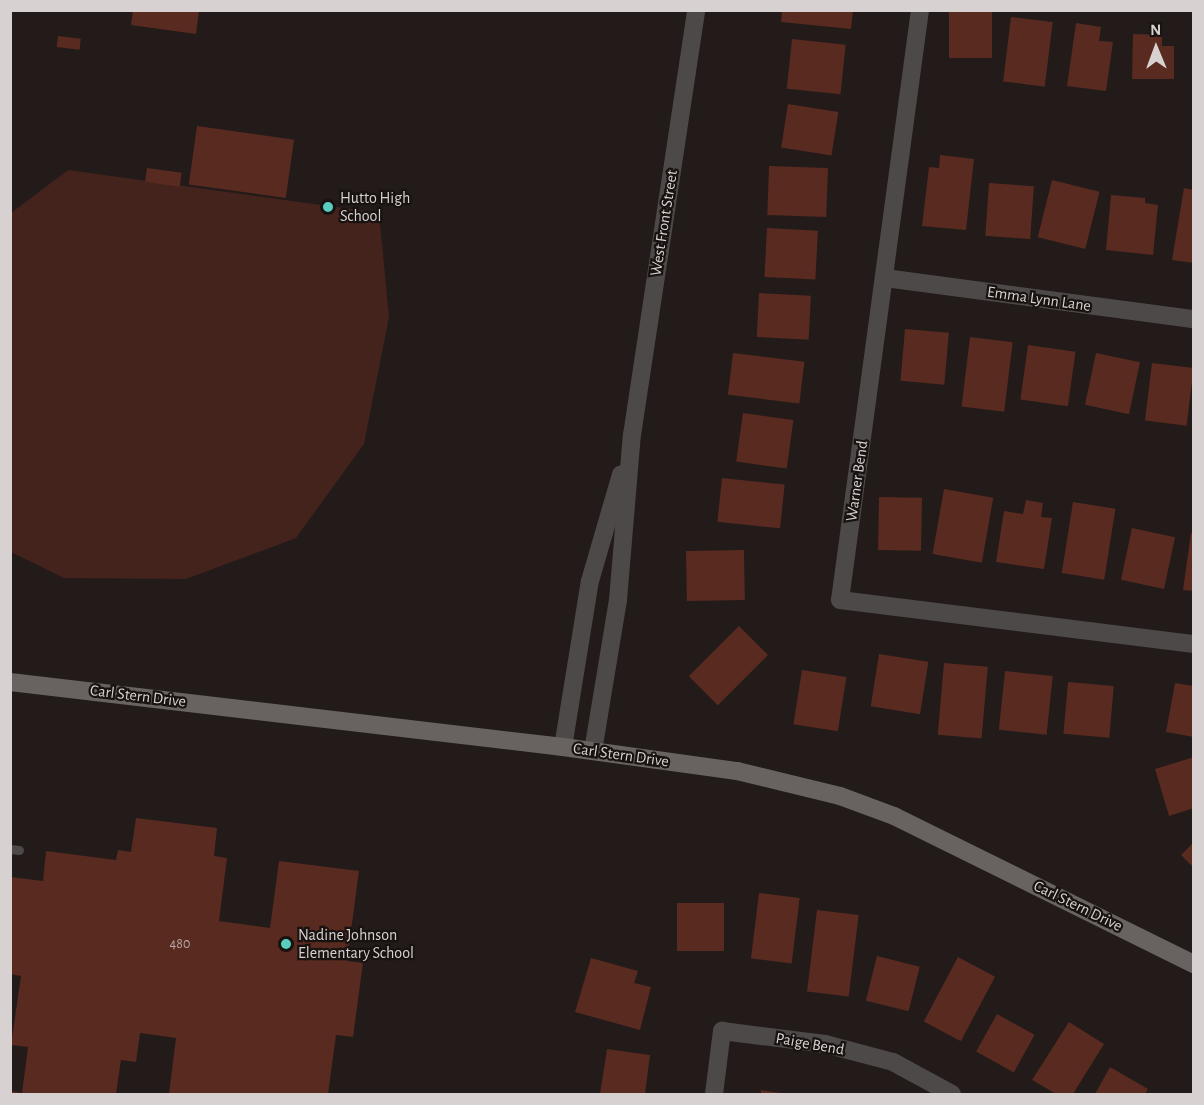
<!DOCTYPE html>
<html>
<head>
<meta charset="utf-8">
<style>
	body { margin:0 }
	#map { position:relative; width:1204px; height:1105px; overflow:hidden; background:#221b19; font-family:"Alegreya Sans",sans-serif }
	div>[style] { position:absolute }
	.green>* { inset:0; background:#44231c }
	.building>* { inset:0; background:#592a20; transform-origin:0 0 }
	.lane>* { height:9px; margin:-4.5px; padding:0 4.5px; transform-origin:4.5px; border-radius:4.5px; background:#4d4949 }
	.street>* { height:18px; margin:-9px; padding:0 9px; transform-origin:9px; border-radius:9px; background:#4d4949 }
	.secondary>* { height:18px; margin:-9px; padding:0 9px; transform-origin:9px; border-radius:9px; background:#686361 }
	.dots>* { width:16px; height:16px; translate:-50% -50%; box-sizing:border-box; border:3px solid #181210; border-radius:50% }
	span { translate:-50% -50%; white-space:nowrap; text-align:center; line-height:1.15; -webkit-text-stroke:4.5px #181210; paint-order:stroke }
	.number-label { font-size:14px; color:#b8a8a5 }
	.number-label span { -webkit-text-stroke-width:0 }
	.poi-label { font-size:16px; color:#d7d2d1 }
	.left { translate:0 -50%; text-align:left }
	.street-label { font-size:16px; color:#d7d2d1 }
	.frame { position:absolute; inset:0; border:12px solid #d7d2d1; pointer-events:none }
	.north { position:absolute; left:1126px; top:18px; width:60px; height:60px; -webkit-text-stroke:4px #181210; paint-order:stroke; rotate:359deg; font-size:16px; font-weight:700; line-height:24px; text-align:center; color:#d7d2d1 }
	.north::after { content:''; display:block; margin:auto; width:21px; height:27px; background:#d7d2d1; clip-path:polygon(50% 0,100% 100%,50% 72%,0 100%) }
</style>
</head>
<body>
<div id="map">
	<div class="green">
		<i style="clip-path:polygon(68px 170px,379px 213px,389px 317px,364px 444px,296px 538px,186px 579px,64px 578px,11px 552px,11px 213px)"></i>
	</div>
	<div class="building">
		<i style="clip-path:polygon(133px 10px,199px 10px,196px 34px,131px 25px)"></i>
		<i style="clip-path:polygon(782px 10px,853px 10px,851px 29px,781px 22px)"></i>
		<i style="left:949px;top:10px;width:43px;height:48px"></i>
		<i style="left:1011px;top:17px;width:42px;height:65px;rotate:7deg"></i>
		<i style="clip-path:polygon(1076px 23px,1101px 27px,1099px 41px,1113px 42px,1106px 91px,1067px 86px)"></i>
		<i style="clip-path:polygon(1133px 34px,1162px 35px,1162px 46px,1174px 46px,1174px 79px,1132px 79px)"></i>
		<i style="left:58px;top:36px;width:23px;height:11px;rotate:7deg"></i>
		<i style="left:792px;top:39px;width:54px;height:50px;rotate:6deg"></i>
		<i style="left:788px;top:104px;width:51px;height:44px;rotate:9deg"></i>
		<i style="left:197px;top:126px;width:98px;height:59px;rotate:8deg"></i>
		<i style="clip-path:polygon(940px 155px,974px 159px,966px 230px,922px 226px,929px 167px,939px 168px)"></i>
		<i style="left:769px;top:166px;width:59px;height:49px;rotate:2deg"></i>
		<i style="left:147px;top:168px;width:35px;height:14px;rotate:8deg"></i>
		<i style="left:1052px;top:180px;width:49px;height:59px;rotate:14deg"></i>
		<i style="left:989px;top:183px;width:45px;height:53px;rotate:4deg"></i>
		<i style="clip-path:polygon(1184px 188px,1194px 190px,1194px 263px,1172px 260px)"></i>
		<i style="clip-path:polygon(1111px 195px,1145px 198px,1145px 203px,1158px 205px,1153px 255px,1106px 250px)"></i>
		<i style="left:767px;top:228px;width:51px;height:49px;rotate:3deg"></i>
		<i style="left:759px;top:293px;width:52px;height:44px;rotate:3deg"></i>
		<i style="left:905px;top:329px;width:44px;height:52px;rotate:5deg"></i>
		<i style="left:970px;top:337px;width:43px;height:70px;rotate:7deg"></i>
		<i style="left:1028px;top:345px;width:48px;height:55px;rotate:8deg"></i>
		<i style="left:733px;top:353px;width:72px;height:42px;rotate:7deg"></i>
		<i style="left:1096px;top:353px;width:45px;height:53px;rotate:12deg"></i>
		<i style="left:1152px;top:363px;width:42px;height:58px;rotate:7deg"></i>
		<i style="left:743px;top:413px;width:51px;height:49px;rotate:8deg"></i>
		<i style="left:722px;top:478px;width:63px;height:44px;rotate:6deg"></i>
		<i style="left:944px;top:489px;width:50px;height:66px;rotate:10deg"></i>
		<i style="left:879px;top:497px;width:43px;height:53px;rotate:1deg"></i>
		<i style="clip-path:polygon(1026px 500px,1043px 503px,1041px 517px,1052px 518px,1044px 569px,996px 562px,1004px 511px,1023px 514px)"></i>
		<i style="left:1073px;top:502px;width:43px;height:72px;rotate:9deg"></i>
		<i style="left:1132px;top:528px;width:44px;height:53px;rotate:12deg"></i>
		<i style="clip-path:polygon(1191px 533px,1194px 533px,1194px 591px,1183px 590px)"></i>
		<i style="left:744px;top:550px;width:50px;height:58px;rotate:89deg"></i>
		<i style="left:739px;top:626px;width:41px;height:71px;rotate:45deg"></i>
		<i style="left:879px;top:654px;width:50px;height:53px;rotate:9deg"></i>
		<i style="left:944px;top:663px;width:44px;height:72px;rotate:5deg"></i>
		<i style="left:802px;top:670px;width:45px;height:55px;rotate:9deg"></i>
		<i style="left:1005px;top:671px;width:48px;height:59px;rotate:6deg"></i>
		<i style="left:1068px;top:682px;width:46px;height:52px;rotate:5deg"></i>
		<i style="clip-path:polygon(1175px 683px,1194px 686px,1194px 737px,1166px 732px)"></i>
		<i style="clip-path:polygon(1194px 757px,1194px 808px,1169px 816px,1155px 769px)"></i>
		<i style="clip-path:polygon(136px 818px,217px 828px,214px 856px,227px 858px,219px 921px,270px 928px,279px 861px,359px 871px,347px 961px,363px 963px,353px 1037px,336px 1035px,328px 1094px,169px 1094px,176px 1038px,140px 1033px,136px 1062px,121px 1060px,116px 1094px,10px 1094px,10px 1091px,22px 1093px,28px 1047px,11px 1045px,21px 976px,10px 974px,10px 877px,43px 881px,46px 851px,116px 860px,118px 850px,131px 852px)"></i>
		<i style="clip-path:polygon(1194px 842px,1194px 868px,1181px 855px)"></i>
		<i style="left:759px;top:893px;width:41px;height:66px;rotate:7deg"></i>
		<i style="left:677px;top:903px;width:47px;height:48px"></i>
		<i style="left:817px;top:910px;width:42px;height:82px;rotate:7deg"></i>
		<i style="left:877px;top:956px;width:44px;height:46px;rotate:14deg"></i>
		<i style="left:958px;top:957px;width:42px;height:73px;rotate:28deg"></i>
		<i style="clip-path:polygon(591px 958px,638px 971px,634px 983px,651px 987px,640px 1030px,575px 1012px)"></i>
		<i style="left:997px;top:1014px;width:43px;height:43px;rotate:29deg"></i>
		<i style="clip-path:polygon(1069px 1022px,1104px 1044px,1073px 1094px,1056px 1094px,1032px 1080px)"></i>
		<i style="clip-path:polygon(607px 1049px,650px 1055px,645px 1094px,600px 1094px)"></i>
		<i style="clip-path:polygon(1110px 1067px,1148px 1089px,1145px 1094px,1095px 1094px)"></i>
		<i style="clip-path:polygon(761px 1090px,781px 1093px,781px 1094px,761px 1094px)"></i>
	</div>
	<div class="lane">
		<i style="left:10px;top:849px;width:9px;rotate:6deg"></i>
	</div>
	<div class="street">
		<i style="left:920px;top:10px;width:595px;rotate:97.72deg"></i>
		<i style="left:840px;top:600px;width:357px;rotate:7.1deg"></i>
		<i style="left:885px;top:278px;width:312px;rotate:7.6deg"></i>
		<i style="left:563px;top:747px;width:168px;rotate:-80.8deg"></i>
		<i style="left:590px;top:581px;width:111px;rotate:-73.8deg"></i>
		<i style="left:593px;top:751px;width:153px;rotate:-80.6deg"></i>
		<i style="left:618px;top:600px;width:166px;rotate:-85.2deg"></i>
		<i style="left:632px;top:435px;width:430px;rotate:-81.4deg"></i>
		<i style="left:714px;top:1094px;width:64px;rotate:-82.8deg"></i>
		<i style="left:722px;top:1031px;width:104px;rotate:7.2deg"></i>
		<i style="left:825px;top:1044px;width:70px;rotate:14.8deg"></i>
		<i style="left:893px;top:1062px;width:67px;rotate:28.5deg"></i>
	</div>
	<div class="secondary">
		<i style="left:10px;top:682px;width:557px;rotate:6.7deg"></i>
		<i style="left:563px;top:747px;width:176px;rotate:7.9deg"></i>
		<i style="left:737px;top:771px;width:106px;rotate:13.6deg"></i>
		<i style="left:840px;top:796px;width:58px;rotate:20.3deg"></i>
		<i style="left:894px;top:816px;width:335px;rotate:26.3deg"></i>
	</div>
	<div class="dots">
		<i style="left:328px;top:207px;background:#5acebe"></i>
		<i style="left:286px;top:944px;background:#5acebe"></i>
	</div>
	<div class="number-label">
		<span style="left:180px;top:944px">480</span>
	</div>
	<div class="poi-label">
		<span class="left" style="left:340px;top:207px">Hutto High<br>School</span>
		<span class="left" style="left:298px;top:944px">Nadine Johnson<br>Elementary School</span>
	</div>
	<div class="street-label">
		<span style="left:664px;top:223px;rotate:-81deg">West Front Street</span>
		<span style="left:1039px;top:299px;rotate:8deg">Emma Lynn Lane</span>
		<span style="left:857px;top:481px;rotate:-82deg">Warner Bend</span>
		<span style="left:138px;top:696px;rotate:7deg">Carl Stern Drive</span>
		<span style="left:621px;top:755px;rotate:8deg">Carl Stern Drive</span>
		<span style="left:1078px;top:906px;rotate:26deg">Carl Stern Drive</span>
		<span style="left:810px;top:1044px;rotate:10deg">Paige Bend</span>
	</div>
	<div class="frame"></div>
	<div class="north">N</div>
</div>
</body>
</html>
